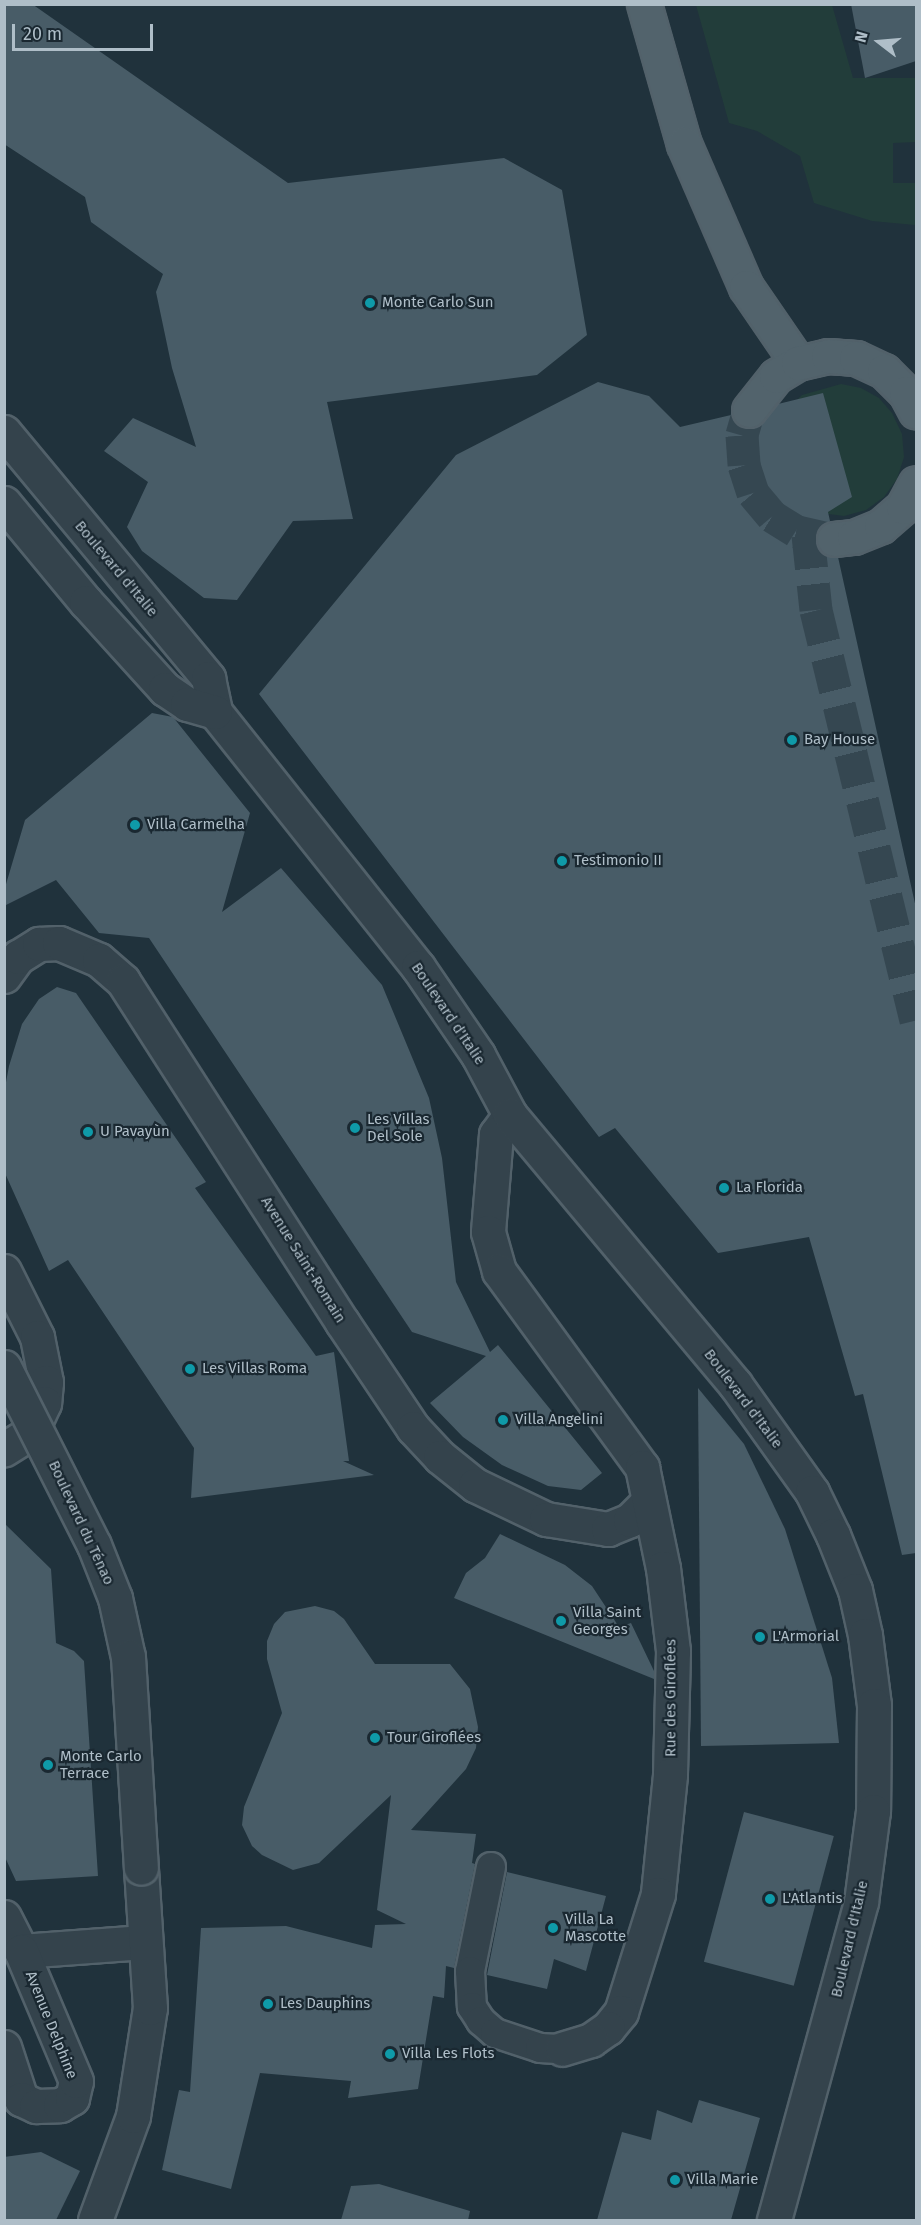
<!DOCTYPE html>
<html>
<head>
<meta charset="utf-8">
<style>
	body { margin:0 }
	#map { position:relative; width:921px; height:2225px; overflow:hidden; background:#20323c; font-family:"Fira Sans",sans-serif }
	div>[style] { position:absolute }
	.green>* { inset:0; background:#223d3a }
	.building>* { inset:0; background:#485c67; transform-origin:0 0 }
	.primary-tunnel>* { height:33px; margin-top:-16.5px; transform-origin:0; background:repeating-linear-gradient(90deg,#354751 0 33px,transparent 0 49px) }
	.roads { filter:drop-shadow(2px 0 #52616a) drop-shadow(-2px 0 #52616a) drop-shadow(0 2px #52616a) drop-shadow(0 -2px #52616a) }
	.service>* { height:28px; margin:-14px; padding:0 14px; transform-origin:14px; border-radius:14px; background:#34434c }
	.minor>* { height:33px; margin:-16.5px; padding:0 16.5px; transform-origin:16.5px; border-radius:16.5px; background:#34434c }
	.tertiary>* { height:33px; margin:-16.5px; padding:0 16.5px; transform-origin:16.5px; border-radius:16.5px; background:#34434c }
	.primary>* { height:33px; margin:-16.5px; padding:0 16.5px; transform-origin:16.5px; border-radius:16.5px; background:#52636c }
	.bridges { filter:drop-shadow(2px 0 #52616a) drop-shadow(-2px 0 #52616a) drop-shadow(0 2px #52616a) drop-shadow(0 -2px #52616a) }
	.minor-bridge>* { height:33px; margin:-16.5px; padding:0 16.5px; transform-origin:16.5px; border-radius:16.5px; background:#34434c }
	.dots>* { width:16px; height:16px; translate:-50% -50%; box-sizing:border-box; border:3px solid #1a2831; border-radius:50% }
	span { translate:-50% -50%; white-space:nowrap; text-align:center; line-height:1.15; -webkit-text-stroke:4.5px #1a2831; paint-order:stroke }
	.poi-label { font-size:15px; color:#afbec8 }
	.left { translate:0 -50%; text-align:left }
	.street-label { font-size:15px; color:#afbec8 }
	.frame { position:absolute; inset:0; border:6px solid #afbec8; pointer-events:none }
	.north { position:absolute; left:849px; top:12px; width:60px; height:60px; -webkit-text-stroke:4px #1a2831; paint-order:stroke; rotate:286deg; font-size:16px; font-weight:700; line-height:24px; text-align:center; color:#afbec8 }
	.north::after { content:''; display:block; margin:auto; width:21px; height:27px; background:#afbec8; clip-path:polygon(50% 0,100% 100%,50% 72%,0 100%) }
	.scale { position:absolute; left:12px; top:24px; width:141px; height:27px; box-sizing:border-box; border:3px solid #afbec8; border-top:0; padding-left:8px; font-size:18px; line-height:21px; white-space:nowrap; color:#afbec8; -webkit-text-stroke:4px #1a2831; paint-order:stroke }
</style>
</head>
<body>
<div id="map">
	<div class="green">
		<i style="clip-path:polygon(696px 5px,832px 5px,853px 78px,916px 78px,916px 142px,893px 143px,893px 183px,915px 183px,915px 225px,872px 221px,814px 203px,800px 156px,757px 131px,729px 123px)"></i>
		<i style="clip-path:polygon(841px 384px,861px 388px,879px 398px,892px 413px,902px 434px,904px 457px,897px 479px,884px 497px,866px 510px,844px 516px,821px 513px,787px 409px,802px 395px)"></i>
	</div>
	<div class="building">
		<i style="clip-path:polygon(4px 4px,32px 4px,288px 183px,504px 158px,562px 190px,587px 335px,537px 375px,327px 402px,353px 519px,293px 521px,237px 600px,204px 598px,142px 551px,127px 527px,148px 482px,104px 451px,133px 418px,196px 447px,172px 368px,156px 292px,163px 274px,91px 222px,85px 197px,4px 144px)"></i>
		<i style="clip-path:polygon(851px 4px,916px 4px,916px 61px,865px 78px)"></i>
		<i style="clip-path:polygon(598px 382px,649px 396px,680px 427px,731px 415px,738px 425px,755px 428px,778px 404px,823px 393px,852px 497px,828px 512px,830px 521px,817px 531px,815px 540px,826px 556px,838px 557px,916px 908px,916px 1553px,902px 1555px,863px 1394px,855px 1396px,809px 1237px,718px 1253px,615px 1128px,599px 1137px,259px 694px,456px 455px)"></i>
		<i style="clip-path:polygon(152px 713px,173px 717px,250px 813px,222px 912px,281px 868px,382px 985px,429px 1098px,442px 1158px,456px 1282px,490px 1352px,498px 1345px,602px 1473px,581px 1490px,548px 1486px,502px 1465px,463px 1437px,430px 1403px,486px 1356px,412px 1332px,149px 938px,99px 933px,56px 880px,4px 906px,4px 891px,25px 820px)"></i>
		<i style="clip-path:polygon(57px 987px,76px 993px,206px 1182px,195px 1188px,316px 1356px,334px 1352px,349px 1461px,343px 1461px,374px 1475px,191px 1498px,194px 1448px,68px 1260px,49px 1271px,4px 1171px,4px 1093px,9px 1066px,22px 1024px,39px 999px)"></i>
		<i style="clip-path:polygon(698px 1388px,744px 1444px,785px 1529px,832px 1678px,839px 1743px,701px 1746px)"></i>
		<i style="clip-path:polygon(4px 1523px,51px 1569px,56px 1643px,74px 1651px,84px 1661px,98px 1876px,16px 1881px,4px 1855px)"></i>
		<i style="clip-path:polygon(500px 1534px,565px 1565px,592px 1586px,619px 1627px,631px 1623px,654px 1671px,654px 1679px,454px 1598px,466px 1573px,485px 1558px)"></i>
		<i style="clip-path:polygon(315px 1606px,334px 1611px,344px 1619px,375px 1664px,450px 1664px,470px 1689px,478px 1727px,476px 1748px,466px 1769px,411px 1830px,476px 1834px,472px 1863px,475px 1864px,454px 1968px,446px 1966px,444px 1998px,433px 1996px,418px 2089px,348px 2098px,351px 2081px,260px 2073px,231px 2189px,162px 2170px,179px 2090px,190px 2092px,201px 1928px,286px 1926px,372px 1948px,375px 1925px,406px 1924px,377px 1910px,391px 1795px,319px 1863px,293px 1870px,262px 1855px,252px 1846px,242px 1825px,244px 1807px,282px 1713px,267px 1659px,267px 1641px,274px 1624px,285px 1612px)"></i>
		<i style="left:744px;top:1812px;width:93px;height:155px;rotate:15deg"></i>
		<i style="clip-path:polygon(507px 1872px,606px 1896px,586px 1971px,554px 1959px,547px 1989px,487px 1975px)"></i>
		<i style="clip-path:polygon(699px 2100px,760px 2118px,731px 2220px,597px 2220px,622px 2132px,651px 2140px,657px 2110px,692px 2123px)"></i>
		<i style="clip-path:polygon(41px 2152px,80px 2171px,56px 2220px,4px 2220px,4px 2157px)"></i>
		<i style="clip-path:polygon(379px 2184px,470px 2211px,468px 2220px,341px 2220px,351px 2186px)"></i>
	</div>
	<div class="primary-tunnel">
		<i style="left:749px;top:410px;width:26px;rotate:106deg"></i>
		<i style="left:742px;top:435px;width:30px;rotate:86deg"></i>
		<i style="left:744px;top:465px;width:29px;rotate:72deg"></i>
		<i style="left:753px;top:493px;width:30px;rotate:50deg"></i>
		<i style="left:772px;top:516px;width:28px;rotate:32deg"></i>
		<i style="left:796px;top:531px;width:35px;rotate:13deg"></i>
		<i style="left:808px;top:535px;width:75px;rotate:83.9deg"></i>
		<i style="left:816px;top:610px;width:422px;rotate:76.3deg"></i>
	</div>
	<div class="roads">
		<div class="service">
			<i style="left:491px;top:1867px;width:106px;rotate:101.4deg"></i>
			<i style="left:470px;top:1971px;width:36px;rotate:87deg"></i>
			<i style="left:472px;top:2007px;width:17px;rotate:57deg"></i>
			<i style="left:481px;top:2021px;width:18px;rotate:41deg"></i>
			<i style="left:495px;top:2033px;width:47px;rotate:18.4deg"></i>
			<i style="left:540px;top:2048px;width:22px;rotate:3deg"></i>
		</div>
		<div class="minor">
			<i style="left:4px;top:976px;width:24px;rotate:-54deg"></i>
			<i style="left:18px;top:957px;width:25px;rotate:-32deg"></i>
			<i style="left:39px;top:944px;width:20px;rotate:-3deg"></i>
			<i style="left:59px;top:943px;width:43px;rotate:23deg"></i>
			<i style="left:99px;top:960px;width:32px;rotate:41deg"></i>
			<i style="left:123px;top:981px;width:405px;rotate:57.3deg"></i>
			<i style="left:342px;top:1322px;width:128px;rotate:56.2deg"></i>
			<i style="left:413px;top:1428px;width:40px;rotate:47deg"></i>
			<i style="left:440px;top:1457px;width:45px;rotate:38.7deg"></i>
			<i style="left:475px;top:1485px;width:79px;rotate:25.6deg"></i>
			<i style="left:546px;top:1519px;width:63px;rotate:9.2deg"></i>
			<i style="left:608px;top:1529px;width:24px;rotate:-22deg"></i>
			<i style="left:630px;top:1520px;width:24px;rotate:-45deg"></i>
			<i style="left:510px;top:1115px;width:24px;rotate:126deg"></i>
			<i style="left:496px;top:1134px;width:98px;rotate:94.7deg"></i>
			<i style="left:488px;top:1232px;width:41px;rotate:74.2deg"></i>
			<i style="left:499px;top:1271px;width:243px;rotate:53.9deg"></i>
			<i style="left:642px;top:1467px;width:103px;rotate:78.3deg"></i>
			<i style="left:663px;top:1568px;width:84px;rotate:83.1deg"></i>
			<i style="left:673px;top:1651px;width:124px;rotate:91.4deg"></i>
			<i style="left:670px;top:1775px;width:120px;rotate:95.8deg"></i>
			<i style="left:658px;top:1894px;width:124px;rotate:107.4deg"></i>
			<i style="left:621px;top:2012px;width:21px;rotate:129deg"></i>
			<i style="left:608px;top:2028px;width:21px;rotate:145deg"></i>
			<i style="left:591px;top:2040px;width:30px;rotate:163deg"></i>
			<i style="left:4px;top:1271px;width:74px;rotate:63.4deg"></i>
			<i style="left:37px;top:1337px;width:46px;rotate:78.7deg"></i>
			<i style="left:46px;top:1382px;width:21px;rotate:95deg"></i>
			<i style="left:44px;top:1403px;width:33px;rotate:115deg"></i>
			<i style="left:30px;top:1433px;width:31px;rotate:148deg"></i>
			<i style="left:4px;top:1917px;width:38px;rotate:63deg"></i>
			<i style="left:21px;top:1951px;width:123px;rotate:-4.2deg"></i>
			<i style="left:4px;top:2047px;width:55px;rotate:71.9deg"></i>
			<i style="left:21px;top:2099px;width:17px;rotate:25deg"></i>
			<i style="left:36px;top:2106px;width:24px;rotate:-2deg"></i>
			<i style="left:60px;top:2105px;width:14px;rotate:-30deg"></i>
			<i style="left:72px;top:2098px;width:17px;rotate:-77deg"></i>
			<i style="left:76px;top:2081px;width:141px;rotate:-112.9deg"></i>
			<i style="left:95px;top:2220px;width:111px;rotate:-69.9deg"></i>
			<i style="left:133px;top:2116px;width:109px;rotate:-81.1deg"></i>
			<i style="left:150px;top:2008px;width:140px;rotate:-93.7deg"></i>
		</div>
		<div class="tertiary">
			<i style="left:4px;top:432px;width:320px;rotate:50.3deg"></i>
			<i style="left:208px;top:678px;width:35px;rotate:78deg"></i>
			<i style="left:215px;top:712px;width:326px;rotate:51.5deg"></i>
			<i style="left:418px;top:967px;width:107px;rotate:55.7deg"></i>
			<i style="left:478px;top:1055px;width:68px;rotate:61.9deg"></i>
			<i style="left:510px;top:1115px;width:351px;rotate:50.1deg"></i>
			<i style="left:735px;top:1384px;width:133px;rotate:54.5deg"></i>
			<i style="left:812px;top:1492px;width:48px;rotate:64deg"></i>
			<i style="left:833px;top:1535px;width:59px;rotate:68.2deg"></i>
			<i style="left:855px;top:1590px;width:46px;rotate:77.5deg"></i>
			<i style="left:865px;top:1635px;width:71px;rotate:82.7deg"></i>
			<i style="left:874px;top:1705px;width:106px;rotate:90.5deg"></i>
			<i style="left:873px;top:1811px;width:92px;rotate:97.5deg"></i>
			<i style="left:861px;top:1902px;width:330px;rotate:105.3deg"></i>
			<i style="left:4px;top:503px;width:129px;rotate:50.4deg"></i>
			<i style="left:86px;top:602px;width:118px;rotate:47.8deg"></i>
			<i style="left:165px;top:689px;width:27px;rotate:34deg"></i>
			<i style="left:187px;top:704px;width:29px;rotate:16deg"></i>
		</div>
		<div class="primary">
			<i style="left:644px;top:4px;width:146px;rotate:74.1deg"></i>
			<i style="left:684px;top:144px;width:156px;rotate:66.6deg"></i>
			<i style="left:746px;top:287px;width:92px;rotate:55.6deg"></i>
			<i style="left:749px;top:410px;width:43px;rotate:-51.5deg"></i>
			<i style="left:776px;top:376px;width:26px;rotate:-31deg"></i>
			<i style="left:798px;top:363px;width:31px;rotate:-13deg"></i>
			<i style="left:828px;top:356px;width:28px;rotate:4deg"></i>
			<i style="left:856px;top:358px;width:31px;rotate:25deg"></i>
			<i style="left:884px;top:371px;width:31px;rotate:45deg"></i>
			<i style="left:906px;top:393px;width:21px;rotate:62deg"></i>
			<i style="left:834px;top:539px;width:20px;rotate:-6deg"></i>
			<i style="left:854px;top:537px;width:29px;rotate:-22deg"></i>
			<i style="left:881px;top:526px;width:29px;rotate:-41deg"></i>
			<i style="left:903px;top:507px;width:27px;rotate:-62deg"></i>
		</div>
	</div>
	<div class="bridges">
		<div class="minor-bridge">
			<i style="left:4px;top:1367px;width:199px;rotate:63.2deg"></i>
			<i style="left:94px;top:1545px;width:57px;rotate:68.4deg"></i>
			<i style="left:115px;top:1598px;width:60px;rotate:77.6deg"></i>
			<i style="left:128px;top:1657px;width:211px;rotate:86.5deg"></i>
		</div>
	</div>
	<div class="dots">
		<i style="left:370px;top:303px;background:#0f9aa8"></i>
		<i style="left:792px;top:740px;background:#0f9aa8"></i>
		<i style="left:135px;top:825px;background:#0f9aa8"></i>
		<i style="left:562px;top:861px;background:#0f9aa8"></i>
		<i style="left:355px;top:1128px;background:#0f9aa8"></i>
		<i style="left:88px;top:1132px;background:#0f9aa8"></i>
		<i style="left:724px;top:1188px;background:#0f9aa8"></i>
		<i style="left:190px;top:1369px;background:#0f9aa8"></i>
		<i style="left:503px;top:1420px;background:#0f9aa8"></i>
		<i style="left:561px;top:1621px;background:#0f9aa8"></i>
		<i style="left:760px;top:1637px;background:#0f9aa8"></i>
		<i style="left:375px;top:1738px;background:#0f9aa8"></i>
		<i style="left:48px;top:1765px;background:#0f9aa8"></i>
		<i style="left:770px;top:1899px;background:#0f9aa8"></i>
		<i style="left:553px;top:1928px;background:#0f9aa8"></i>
		<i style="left:268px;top:2004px;background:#0f9aa8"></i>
		<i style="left:390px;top:2054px;background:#0f9aa8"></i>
		<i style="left:675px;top:2180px;background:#0f9aa8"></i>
	</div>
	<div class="poi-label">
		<span class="left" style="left:382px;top:303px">Monte Carlo Sun</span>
		<span class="left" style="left:804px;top:740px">Bay House</span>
		<span class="left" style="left:147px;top:825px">Villa Carmelha</span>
		<span class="left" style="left:574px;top:861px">Testimonio II</span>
		<span class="left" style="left:367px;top:1128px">Les Villas<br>Del Sole</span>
		<span class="left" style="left:100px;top:1132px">U Pavayùn</span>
		<span class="left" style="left:736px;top:1188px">La Florida</span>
		<span class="left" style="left:202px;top:1369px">Les Villas Roma</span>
		<span class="left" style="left:515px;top:1420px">Villa Angelini</span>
		<span class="left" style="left:573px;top:1621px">Villa Saint<br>Georges</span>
		<span class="left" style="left:772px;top:1637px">L'Armorial</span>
		<span class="left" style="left:387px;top:1738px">Tour Giroflées</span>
		<span class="left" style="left:60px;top:1765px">Monte Carlo<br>Terrace</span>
		<span class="left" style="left:782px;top:1899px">L'Atlantis</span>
		<span class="left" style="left:565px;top:1928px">Villa La<br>Mascotte</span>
		<span class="left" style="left:280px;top:2004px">Les Dauphins</span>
		<span class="left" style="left:402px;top:2054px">Villa Les Flots</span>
		<span class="left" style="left:687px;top:2180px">Villa Marie</span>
	</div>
	<div class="street-label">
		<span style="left:116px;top:569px;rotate:50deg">Boulevard d'Italie</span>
		<span style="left:448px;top:1014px;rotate:56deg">Boulevard d'Italie</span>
		<span style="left:303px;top:1260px;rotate:58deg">Avenue Saint-Romain</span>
		<span style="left:743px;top:1399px;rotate:53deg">Boulevard d'Italie</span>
		<span style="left:81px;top:1523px;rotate:65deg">Boulevard du Ténao</span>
		<span style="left:671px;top:1698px;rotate:-90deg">Rue des Giroflées</span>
		<span style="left:850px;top:1939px;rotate:-77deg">Boulevard d'Italie</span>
		<span style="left:51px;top:2025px;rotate:68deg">Avenue Delphine</span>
	</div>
	<div class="frame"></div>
	<div class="north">N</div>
	<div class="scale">20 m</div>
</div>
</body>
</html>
